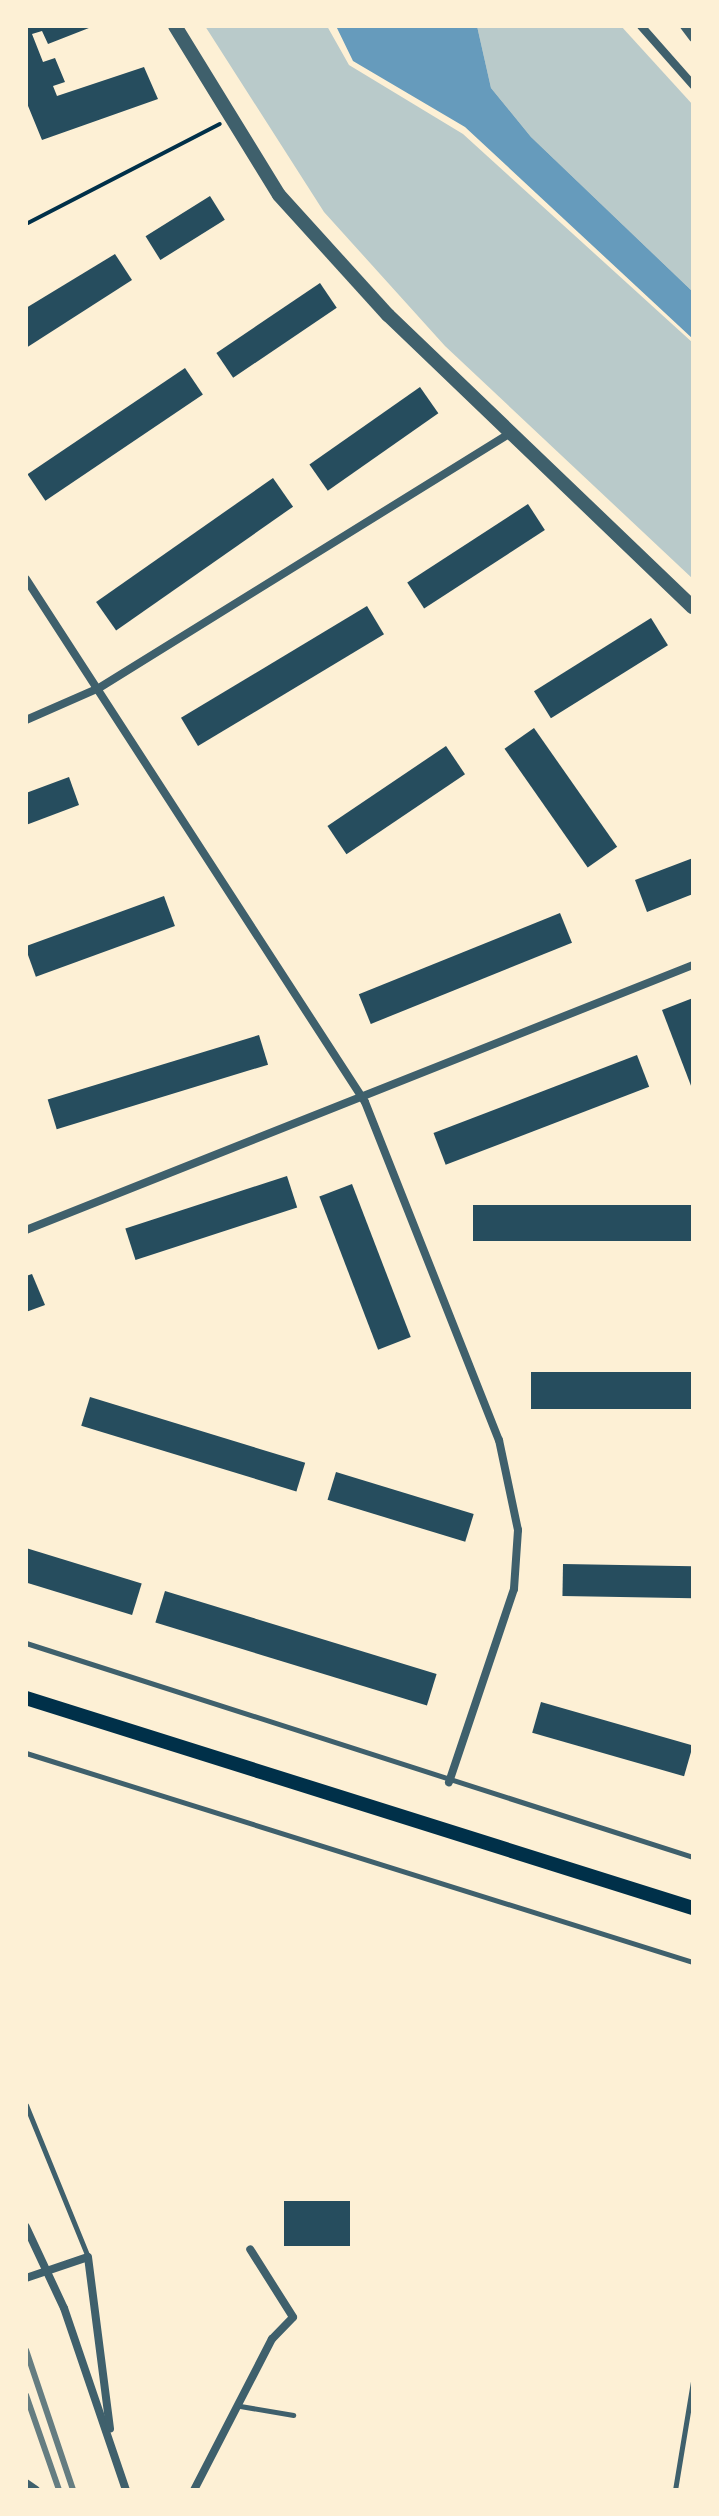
<!DOCTYPE html>
<html>
<head>
<meta charset="utf-8">
<style>
	body { margin:0 }
	#map { position:relative; width:719px; height:2516px; overflow:hidden; background:#fdf0d5; font-family:"Work Sans",sans-serif }
	div>[style] { position:absolute }
	.green>* { inset:0; background:#b9caca }
	.water>* { inset:0; background:#669bbc }
	.building>* { inset:0; background:#264d5e; transform-origin:0 0 }
	.path>* { height:4px; margin:-2px; padding:0 2px; transform-origin:2px; border-radius:2px; background:#003049 }
	.service>* { height:5px; margin:-2.5px; padding:0 2.5px; transform-origin:2.5px; border-radius:2.5px; background:#3f606c }
	.minor>* { height:8px; margin:-4px; padding:0 4px; transform-origin:4px; border-radius:4px; background:#3f606c }
	.tertiary>* { height:14px; margin:-7px; padding:0 7px; transform-origin:7px; border-radius:7px; background:#3f606c }
	.secondary>* { height:14px; margin:-7px; padding:0 7px; transform-origin:7px; border-radius:7px; background:#003049 }
	.rail>* { height:6px; margin:-3px; padding:0 3px; transform-origin:3px; border-radius:3px; background:#657d81 }
	span { translate:-50% -50%; white-space:nowrap; text-align:center; line-height:1.15; -webkit-text-stroke:6px #fdf0d5; paint-order:stroke }
	.frame { position:absolute; inset:0; border:28px solid #fdf0d5; pointer-events:none }
</style>
</head>
<body>
<div id="map">
	<div class="green">
		<i style="clip-path:polygon(205px 26px,327px 26px,349px 65px,463px 134px,693px 343px,693px 579px,445px 346px,324px 212px)"></i>
		<i style="clip-path:polygon(477px 26px,621px 26px,693px 105px,693px 292px,531px 137px,491px 88px)"></i>
	</div>
	<div class="water">
		<i style="clip-path:polygon(336px 26px,477px 26px,491px 88px,531px 137px,693px 292px,693px 339px,465px 127px,353px 61px)"></i>
	</div>
	<div class="building">
		<i style="clip-path:polygon(26px 26px,94px 26px,48px 44px,42px 31px,32px 34px,43px 62px,55px 58px,65px 82px,53px 86px,57px 96px,144px 67px,158px 99px,42px 140px,26px 101px)"></i>
		<i style="left:210px;top:196px;width:28px;height:76px;rotate:58deg"></i>
		<i style="clip-path:polygon(115px 254px,132px 280px,26px 348px,26px 308px)"></i>
		<i style="left:320px;top:283px;width:30px;height:125px;rotate:56deg"></i>
		<i style="left:185px;top:368px;width:32px;height:190px;rotate:56deg"></i>
		<i style="left:420px;top:387px;width:32px;height:135px;rotate:55deg"></i>
		<i style="left:273px;top:478px;width:35px;height:216px;rotate:55deg"></i>
		<i style="left:528px;top:504px;width:31px;height:144px;rotate:57deg"></i>
		<i style="left:367px;top:606px;width:33px;height:217px;rotate:59deg"></i>
		<i style="left:651px;top:618px;width:32px;height:138px;rotate:58deg"></i>
		<i style="left:534px;top:728px;width:145px;height:36px;rotate:55deg"></i>
		<i style="left:446px;top:746px;width:34px;height:143px;rotate:56deg"></i>
		<i style="clip-path:polygon(69px 777px,79px 805px,26px 825px,26px 793px)"></i>
		<i style="clip-path:polygon(693px 858px,693px 894px,647px 912px,635px 880px)"></i>
		<i style="left:164px;top:896px;width:32px;height:148px;rotate:70deg"></i>
		<i style="left:560px;top:913px;width:32px;height:217px;rotate:68deg"></i>
		<i style="clip-path:polygon(693px 998px,693px 1091px,662px 1010px)"></i>
		<i style="left:259px;top:1035px;width:31px;height:221px;rotate:73deg"></i>
		<i style="left:637px;top:1055px;width:34px;height:218px;rotate:69deg"></i>
		<i style="left:287px;top:1176px;width:33px;height:170px;rotate:72deg"></i>
		<i style="left:352px;top:1184px;width:164px;height:35px;rotate:69deg"></i>
		<i style="left:693px;top:1205px;width:36px;height:220px;rotate:90deg"></i>
		<i style="clip-path:polygon(32px 1274px,45px 1305px,26px 1312px,26px 1276px)"></i>
		<i style="left:693px;top:1372px;width:37px;height:162px;rotate:90deg"></i>
		<i style="left:90px;top:1397px;width:225px;height:30px;rotate:17deg"></i>
		<i style="left:336px;top:1472px;width:144px;height:29px;rotate:17deg"></i>
		<i style="left:26px;top:1548px;width:121px;height:33px;rotate:17deg"></i>
		<i style="left:563px;top:1564px;width:130px;height:32px;rotate:1deg"></i>
		<i style="left:165px;top:1591px;width:284px;height:33px;rotate:17deg"></i>
		<i style="left:541px;top:1702px;width:158px;height:32px;rotate:16deg"></i>
		<i style="left:284px;top:2201px;width:66px;height:45px"></i>
	</div>
	<div class="path">
		<i style="left:26px;top:224px;width:218px;rotate:-27.3deg"></i>
	</div>
	<div class="service">
		<i style="left:26px;top:1643px;width:700px;rotate:17.79deg"></i>
		<i style="left:26px;top:1753px;width:699px;rotate:17.4deg"></i>
		<i style="left:26px;top:2105px;width:164px;rotate:67.8deg"></i>
		<i style="left:240px;top:2406px;width:54px;rotate:9.6deg"></i>
		<i style="left:675px;top:2490px;width:110px;rotate:-80.6deg"></i>
	</div>
	<div class="minor">
		<i style="left:641px;top:26px;width:79px;rotate:48.6deg"></i>
		<i style="left:684px;top:26px;width:15px;rotate:53deg"></i>
		<i style="left:26px;top:579px;width:623px;rotate:57.05deg"></i>
		<i style="left:365px;top:1102px;width:364px;rotate:68.4deg"></i>
		<i style="left:499px;top:1440px;width:92px;rotate:78.1deg"></i>
		<i style="left:518px;top:1530px;width:59px;rotate:93.9deg"></i>
		<i style="left:514px;top:1589px;width:204px;rotate:108.6deg"></i>
		<i style="left:26px;top:720px;width:80px;rotate:-23.7deg"></i>
		<i style="left:99px;top:688px;width:487px;rotate:-31.8deg"></i>
		<i style="left:26px;top:1230px;width:718px;rotate:-21.67deg"></i>
		<i style="left:26px;top:2227px;width:89px;rotate:64.9deg"></i>
		<i style="left:64px;top:2308px;width:192px;rotate:71.2deg"></i>
		<i style="left:26px;top:2278px;width:65px;rotate:-18.7deg"></i>
		<i style="left:88px;top:2257px;width:173px;rotate:82.7deg"></i>
		<i style="left:26px;top:2483px;width:12px;rotate:35deg"></i>
		<i style="left:194px;top:2490px;width:170px;rotate:-62.7deg"></i>
		<i style="left:272px;top:2339px;width:30px;rotate:-46deg"></i>
		<i style="left:293px;top:2317px;width:80px;rotate:-122.3deg"></i>
	</div>
	<div class="tertiary">
		<i style="left:175px;top:26px;width:198px;rotate:58.4deg"></i>
		<i style="left:279px;top:195px;width:162px;rotate:47.8deg"></i>
		<i style="left:388px;top:315px;width:422px;rotate:43.8deg"></i>
	</div>
	<div class="secondary">
		<i style="left:26px;top:1698px;width:699px;rotate:17.48deg"></i>
	</div>
	<div class="rail">
		<i style="left:26px;top:2350px;width:148px;rotate:71.4deg"></i>
		<i style="left:26px;top:2395px;width:101px;rotate:70.8deg"></i>
	</div>
	<div class="frame"></div>
</div>
</body>
</html>
